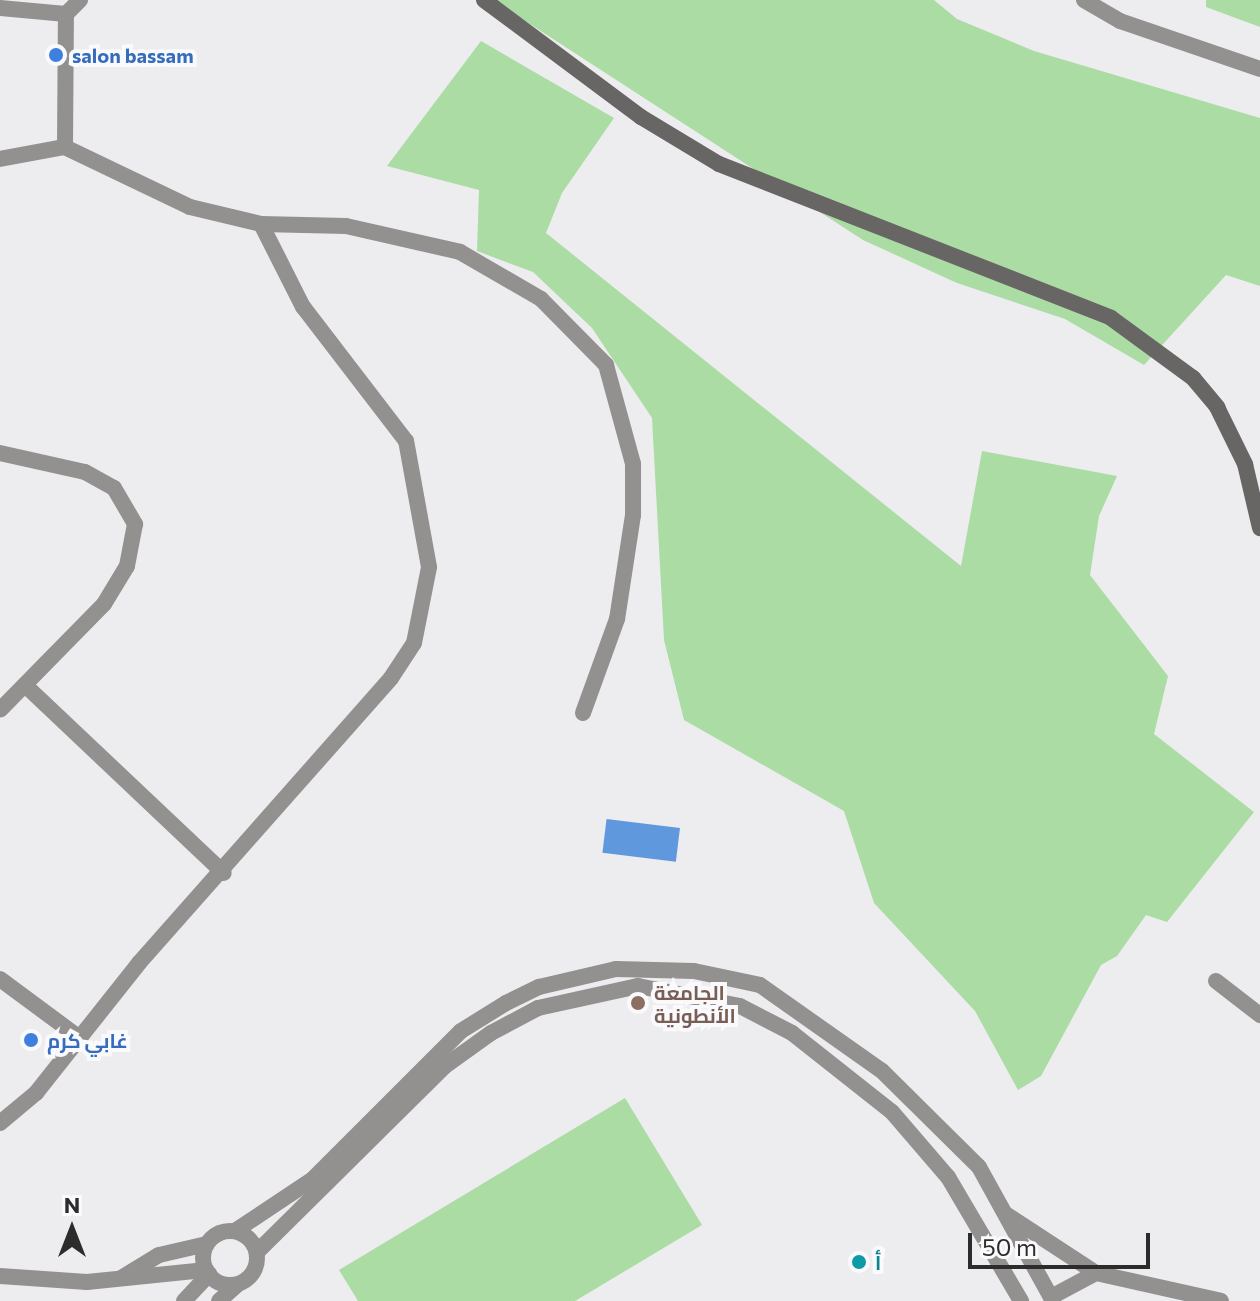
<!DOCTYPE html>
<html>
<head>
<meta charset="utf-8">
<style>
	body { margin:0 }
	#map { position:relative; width:1260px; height:1301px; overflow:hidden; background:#ededf0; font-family:Commissioner,Cairo,sans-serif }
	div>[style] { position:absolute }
	.green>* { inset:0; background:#aadca3 }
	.water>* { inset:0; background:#6098de; transform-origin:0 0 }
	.minor>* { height:16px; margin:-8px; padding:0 8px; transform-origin:8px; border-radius:8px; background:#929190 }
	.tertiary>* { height:16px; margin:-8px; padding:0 8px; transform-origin:8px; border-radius:8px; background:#929190 }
	.tertiary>.ring { margin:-8px; padding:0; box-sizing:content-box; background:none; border:16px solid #929190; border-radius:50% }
	.secondary>* { height:16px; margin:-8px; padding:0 8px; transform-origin:8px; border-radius:8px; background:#686565 }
	.dots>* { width:22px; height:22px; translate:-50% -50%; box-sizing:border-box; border:4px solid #fafafd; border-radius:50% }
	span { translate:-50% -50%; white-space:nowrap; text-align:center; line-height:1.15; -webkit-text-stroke:8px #fafafd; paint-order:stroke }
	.shop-label { font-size:20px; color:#366cbe; font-weight:700 }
	.left { translate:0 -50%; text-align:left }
	.education-label { font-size:20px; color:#785e54; font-weight:700 }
	.culture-label { font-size:20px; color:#0d838f; font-weight:700 }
	.north { position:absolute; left:32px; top:1189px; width:80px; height:80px; -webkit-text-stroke:6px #fafafd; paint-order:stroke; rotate:0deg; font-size:22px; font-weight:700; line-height:32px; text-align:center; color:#2c2c2d }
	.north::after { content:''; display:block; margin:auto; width:28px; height:36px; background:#2c2c2d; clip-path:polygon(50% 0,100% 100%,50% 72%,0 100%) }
	.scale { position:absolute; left:968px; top:1233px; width:182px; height:36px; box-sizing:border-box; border:4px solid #2c2c2d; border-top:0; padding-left:10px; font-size:24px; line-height:28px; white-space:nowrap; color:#2c2c2d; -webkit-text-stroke:6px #fafafd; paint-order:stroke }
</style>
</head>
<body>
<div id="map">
	<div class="green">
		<i style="clip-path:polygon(493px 0,934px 0,957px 19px,1034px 51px,1260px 118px,1260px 286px,1226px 275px,1144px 365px,1065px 319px,957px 283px,863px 240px)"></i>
		<i style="clip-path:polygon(1206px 0,1260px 0,1260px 27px,1206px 7px)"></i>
		<i style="clip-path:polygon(481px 41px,614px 118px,562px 193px,546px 233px,961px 566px,982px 451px,1117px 476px,1099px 516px,1090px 575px,1168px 676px,1154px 734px,1254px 812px,1167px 922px,1146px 915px,1117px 956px,1101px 965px,1041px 1076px,1018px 1090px,975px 1011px,874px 903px,844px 811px,684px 720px,664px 640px,652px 418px,592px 328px,533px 272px,477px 251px,479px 190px,387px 166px)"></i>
		<i style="clip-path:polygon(625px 1098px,702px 1225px,575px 1301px,358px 1301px,339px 1270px)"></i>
	</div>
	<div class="water">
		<i style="left:680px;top:828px;width:34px;height:74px;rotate:97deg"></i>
	</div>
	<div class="minor">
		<i style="left:1084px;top:0;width:42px;rotate:30.3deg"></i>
		<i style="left:1120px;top:21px;width:148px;rotate:18.9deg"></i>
		<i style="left:0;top:8px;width:66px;rotate:5.2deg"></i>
		<i style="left:65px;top:147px;width:133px;rotate:-89.6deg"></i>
		<i style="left:66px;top:14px;width:20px;rotate:-45deg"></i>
		<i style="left:0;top:159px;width:66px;rotate:-10.5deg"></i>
		<i style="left:261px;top:224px;width:85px;rotate:1.3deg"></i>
		<i style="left:346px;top:226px;width:117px;rotate:12.8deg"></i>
		<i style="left:460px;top:252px;width:94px;rotate:30.1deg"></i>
		<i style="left:541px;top:299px;width:93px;rotate:45.4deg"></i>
		<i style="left:606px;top:365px;width:103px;rotate:74.7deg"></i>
		<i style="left:633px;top:464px;width:51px;rotate:90deg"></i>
		<i style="left:633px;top:515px;width:105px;rotate:98.7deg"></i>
		<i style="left:617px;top:619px;width:100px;rotate:109.9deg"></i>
		<i style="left:0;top:453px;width:87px;rotate:12.6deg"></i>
		<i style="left:85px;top:472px;width:33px;rotate:29deg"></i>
		<i style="left:114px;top:488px;width:42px;rotate:59.7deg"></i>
		<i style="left:135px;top:524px;width:43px;rotate:100.8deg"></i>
		<i style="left:127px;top:566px;width:44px;rotate:121.2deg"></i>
		<i style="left:104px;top:604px;width:148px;rotate:134.5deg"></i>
		<i style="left:26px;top:686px;width:272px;rotate:43.4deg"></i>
		<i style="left:0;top:979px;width:96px;rotate:36.5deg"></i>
		<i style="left:1216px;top:981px;width:56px;rotate:37.7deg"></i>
		<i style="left:0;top:1123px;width:47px;rotate:-39.8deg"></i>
		<i style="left:36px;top:1093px;width:166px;rotate:-51.6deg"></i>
		<i style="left:139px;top:963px;width:380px;rotate:-48.5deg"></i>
		<i style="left:391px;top:678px;width:42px;rotate:-56.7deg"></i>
		<i style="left:414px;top:643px;width:77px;rotate:-78.8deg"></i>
		<i style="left:429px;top:567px;width:128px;rotate:-100.3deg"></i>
		<i style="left:406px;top:441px;width:169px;rotate:-127.5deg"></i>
		<i style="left:303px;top:307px;width:93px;rotate:-116.8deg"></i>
		<i style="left:261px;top:224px;width:73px;rotate:-166.5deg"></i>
		<i style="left:190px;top:207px;width:139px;rotate:-154.4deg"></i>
		<i style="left:1007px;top:1215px;width:106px;rotate:33.1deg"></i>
		<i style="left:1096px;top:1273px;width:128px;rotate:12.6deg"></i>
		<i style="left:1051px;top:1297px;width:51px;rotate:-28.1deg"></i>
		<i style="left:184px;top:1301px;width:37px;rotate:-47deg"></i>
		<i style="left:219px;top:1301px;width:24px;rotate:-42deg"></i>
	</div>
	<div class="tertiary">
		<i style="left:235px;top:1231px;width:94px;rotate:-33.7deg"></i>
		<i style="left:313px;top:1179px;width:209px;rotate:-45deg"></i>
		<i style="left:461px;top:1031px;width:53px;rotate:-31.9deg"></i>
		<i style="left:506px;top:1003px;width:37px;rotate:-26deg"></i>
		<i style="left:539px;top:987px;width:79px;rotate:-13.2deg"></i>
		<i style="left:616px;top:969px;width:78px;rotate:1.5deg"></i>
		<i style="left:694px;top:971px;width:67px;rotate:12deg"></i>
		<i style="left:760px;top:985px;width:149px;rotate:35.2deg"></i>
		<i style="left:882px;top:1071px;width:136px;rotate:44.7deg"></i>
		<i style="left:979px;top:1167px;width:153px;rotate:61.1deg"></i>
		<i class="ring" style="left:203px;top:1231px;width:38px;height:38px"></i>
		<i style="left:257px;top:1252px;width:264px;rotate:-44.7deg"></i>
		<i style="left:445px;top:1066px;width:57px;rotate:-35.7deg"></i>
		<i style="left:491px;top:1033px;width:53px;rotate:-28deg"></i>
		<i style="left:538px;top:1008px;width:102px;rotate:-12.4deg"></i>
		<i style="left:638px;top:986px;width:104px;rotate:11.1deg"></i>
		<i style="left:740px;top:1006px;width:59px;rotate:27.4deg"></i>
		<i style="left:792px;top:1033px;width:127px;rotate:38.3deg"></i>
		<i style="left:892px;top:1112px;width:86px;rotate:49.3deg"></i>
		<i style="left:948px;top:1177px;width:144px;rotate:59.5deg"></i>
		<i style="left:0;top:1276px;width:87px;rotate:3.9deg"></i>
		<i style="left:87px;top:1282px;width:120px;rotate:-5.8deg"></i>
		<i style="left:121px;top:1278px;width:44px;rotate:-31.2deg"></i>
		<i style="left:159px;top:1255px;width:49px;rotate:-12.9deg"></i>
	</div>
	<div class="secondary">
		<i style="left:484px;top:0;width:196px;rotate:36.7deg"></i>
		<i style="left:641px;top:117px;width:91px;rotate:31.1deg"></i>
		<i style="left:719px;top:164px;width:421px;rotate:21.4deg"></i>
		<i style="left:1111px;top:318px;width:102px;rotate:36.2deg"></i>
		<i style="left:1193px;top:378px;width:38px;rotate:50deg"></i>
		<i style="left:1217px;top:407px;width:64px;rotate:63.8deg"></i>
		<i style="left:1245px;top:464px;width:66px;rotate:76.8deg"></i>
	</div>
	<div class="dots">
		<i style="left:56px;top:55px;background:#3f7fe0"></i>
		<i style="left:638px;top:1003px;background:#8d6e63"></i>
		<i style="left:31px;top:1040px;background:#3f7fe0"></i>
		<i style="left:859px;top:1262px;background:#0f9aa8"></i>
	</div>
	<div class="shop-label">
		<span class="left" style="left:72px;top:55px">salon bassam</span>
		<span class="left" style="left:47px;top:1040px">غابي كرم</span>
	</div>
	<div class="education-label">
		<span class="left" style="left:654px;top:1004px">الجامعة<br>الأنطونية</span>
	</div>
	<div class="culture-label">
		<span class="left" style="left:875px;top:1262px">أ</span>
	</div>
	<div class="north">N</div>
	<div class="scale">50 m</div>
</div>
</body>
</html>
